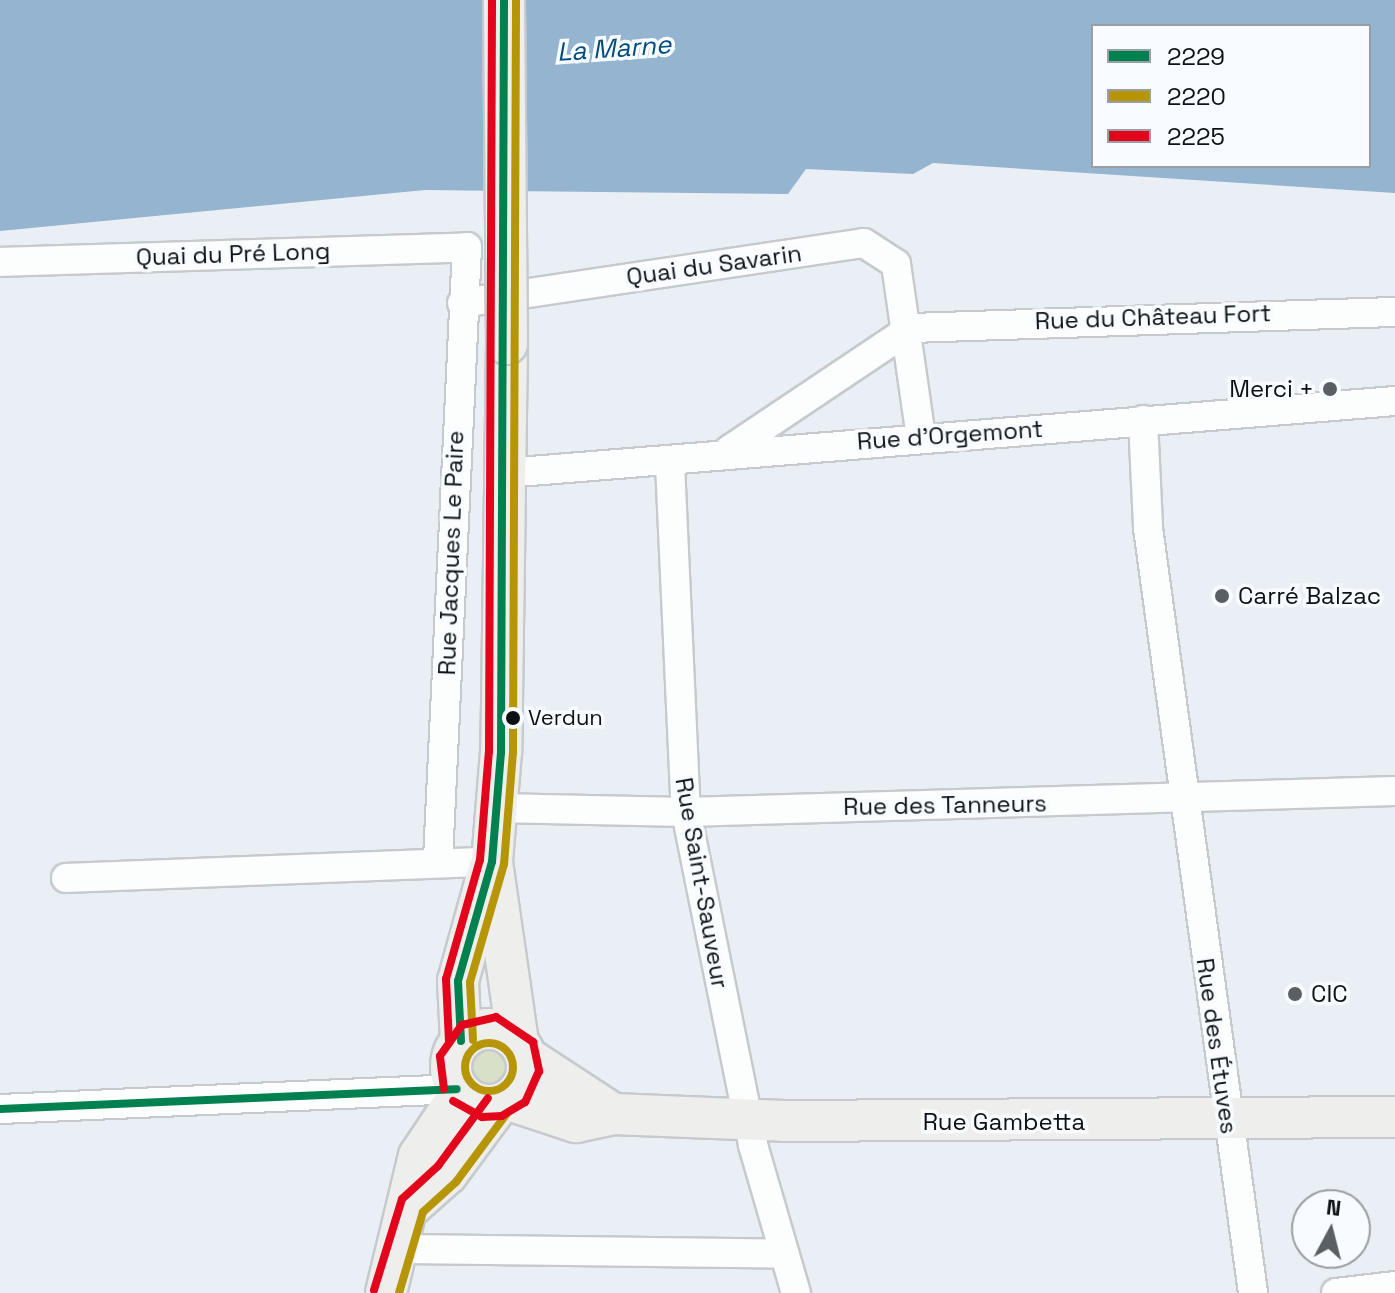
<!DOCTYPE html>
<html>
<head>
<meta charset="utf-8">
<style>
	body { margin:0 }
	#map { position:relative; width:1395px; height:1293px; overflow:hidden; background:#e9eff4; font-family:"Space Grotesk",sans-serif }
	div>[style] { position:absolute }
	.green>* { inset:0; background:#d8e0c8 }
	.round { border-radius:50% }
	.water>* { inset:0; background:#94b4d0 }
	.roads { filter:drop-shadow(2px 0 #c6cace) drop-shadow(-2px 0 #c6cace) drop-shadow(0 2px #c6cace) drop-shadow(0 -2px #c6cace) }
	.minor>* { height:28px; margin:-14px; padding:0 14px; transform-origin:14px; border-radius:14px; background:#fcfdfd }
	.secondary>* { height:40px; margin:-20px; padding:0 20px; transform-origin:20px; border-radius:20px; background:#eeefec }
	.secondary>.ring { margin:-20px; padding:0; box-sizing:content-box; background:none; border:40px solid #eeefec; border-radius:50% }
	.bridges { filter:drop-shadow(2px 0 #c6cace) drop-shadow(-2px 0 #c6cace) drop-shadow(0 2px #c6cace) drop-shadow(0 -2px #c6cace) }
	.secondary-bridge>* { height:40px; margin:-20px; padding:0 20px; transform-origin:20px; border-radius:20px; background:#eeefec }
	.bus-1>* { height:8px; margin:-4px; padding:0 4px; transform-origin:4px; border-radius:4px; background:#00814f }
	.bus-2>* { height:8px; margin:-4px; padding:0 4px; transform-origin:4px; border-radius:4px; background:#b69506 }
	.bus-2>.ring { margin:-4px; padding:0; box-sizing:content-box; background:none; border:8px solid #b69506; border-radius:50% }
	.bus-3>* { height:8px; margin:-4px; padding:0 4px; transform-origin:4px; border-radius:4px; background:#e3051c }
	.dots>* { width:22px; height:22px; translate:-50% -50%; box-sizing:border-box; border:4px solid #f8fbff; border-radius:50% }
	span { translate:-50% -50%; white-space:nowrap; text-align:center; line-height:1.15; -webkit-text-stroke:7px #f8fbff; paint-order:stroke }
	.bus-label { font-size:22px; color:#0d1113 }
	.left { translate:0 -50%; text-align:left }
	.street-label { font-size:24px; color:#0d1113 }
	.poi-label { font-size:24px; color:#0d1113 }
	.right { translate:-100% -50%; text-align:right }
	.water-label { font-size:26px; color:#004c7c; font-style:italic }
	.legend { position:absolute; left:1091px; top:24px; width:280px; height:144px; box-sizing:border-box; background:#f8fbff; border:2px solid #9a9da1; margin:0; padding:10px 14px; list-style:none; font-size:24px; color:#0d1113 }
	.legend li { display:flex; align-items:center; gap:16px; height:40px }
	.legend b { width:40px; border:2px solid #9a9da1 }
	.north { position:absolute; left:1291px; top:1189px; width:80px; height:80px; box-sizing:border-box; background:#f8fbff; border:2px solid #9a9da1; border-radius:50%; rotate:7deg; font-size:22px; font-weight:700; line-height:32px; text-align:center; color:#0d1113 }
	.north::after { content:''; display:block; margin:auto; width:28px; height:36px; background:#5a5f62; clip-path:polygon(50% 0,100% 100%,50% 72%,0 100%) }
</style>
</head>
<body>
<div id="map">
	<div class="green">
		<i class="round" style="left:471px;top:1046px;width:42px;height:42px"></i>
	</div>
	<div class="water">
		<i style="clip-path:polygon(evenodd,0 0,1395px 0,1395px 193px,933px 163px,913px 174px,806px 169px,788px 194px,425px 190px,0 231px,0 0,1093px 26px,1369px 26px,1369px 166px,1093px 166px,1093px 26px)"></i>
	</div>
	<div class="roads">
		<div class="minor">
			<i style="left:0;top:262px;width:467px;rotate:-1.8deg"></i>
			<i style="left:467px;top:247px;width:613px;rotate:92.71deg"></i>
			<i style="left:462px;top:303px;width:406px;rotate:-8.5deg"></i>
			<i style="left:864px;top:243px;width:38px;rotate:33deg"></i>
			<i style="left:896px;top:264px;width:176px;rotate:81.8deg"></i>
			<i style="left:911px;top:328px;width:484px;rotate:-1.9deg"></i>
			<i style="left:1143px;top:420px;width:108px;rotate:87.3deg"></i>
			<i style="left:1148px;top:528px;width:772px;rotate:82.18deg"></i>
			<i style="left:729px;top:450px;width:219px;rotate:-33.8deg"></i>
			<i style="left:670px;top:464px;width:348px;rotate:87.4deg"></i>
			<i style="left:686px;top:812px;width:340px;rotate:78.6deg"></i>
			<i style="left:753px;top:1145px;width:154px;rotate:73.8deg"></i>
			<i style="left:506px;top:473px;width:892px;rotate:-4.63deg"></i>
			<i style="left:495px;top:808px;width:191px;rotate:1.2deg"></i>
			<i style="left:686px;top:812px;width:709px;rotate:-1.7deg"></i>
			<i style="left:66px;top:878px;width:426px;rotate:-2.2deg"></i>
			<i style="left:0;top:1109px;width:457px;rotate:-2.5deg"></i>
			<i style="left:398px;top:1249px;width:383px;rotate:0.7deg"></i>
			<i style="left:1336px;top:1293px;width:59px;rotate:-6.8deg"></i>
		</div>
		<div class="secondary">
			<i style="left:507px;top:344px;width:408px;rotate:90.8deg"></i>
			<i style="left:501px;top:752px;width:110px;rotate:94.7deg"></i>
			<i style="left:492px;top:862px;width:182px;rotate:81.8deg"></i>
			<i class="ring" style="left:451px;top:1029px;width:36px;height:36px"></i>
			<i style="left:461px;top:1041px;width:60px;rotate:-92.9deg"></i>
			<i style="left:458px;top:981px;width:116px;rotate:-74.5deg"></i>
			<i style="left:526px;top:1057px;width:104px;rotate:33.2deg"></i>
			<i style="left:509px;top:1100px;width:71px;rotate:18.2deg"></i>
			<i style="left:576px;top:1122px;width:38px;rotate:-12deg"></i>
			<i style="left:613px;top:1114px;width:171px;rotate:2.3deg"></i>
			<i style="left:784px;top:1121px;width:611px;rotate:-0.38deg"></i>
			<i style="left:412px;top:1205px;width:47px;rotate:-41.5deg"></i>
			<i style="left:447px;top:1174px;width:86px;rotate:-53.5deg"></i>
			<i style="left:386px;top:1293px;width:141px;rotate:-76.5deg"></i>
			<i style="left:419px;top:1156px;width:76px;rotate:-56.3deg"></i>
		</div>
	</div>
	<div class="bridges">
		<div class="secondary-bridge">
			<i style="left:504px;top:0;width:344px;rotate:89.5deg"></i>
		</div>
	</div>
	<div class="bus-1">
		<i style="left:461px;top:1041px;width:60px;rotate:-92.9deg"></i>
		<i style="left:458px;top:981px;width:124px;rotate:-74.1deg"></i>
		<i style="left:492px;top:862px;width:110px;rotate:-85.3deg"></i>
		<i style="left:501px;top:752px;width:752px;rotate:-89.77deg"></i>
		<i style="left:0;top:1109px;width:457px;rotate:-2.5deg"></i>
	</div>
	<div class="bus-2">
		<i style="left:473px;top:1040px;width:58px;rotate:-93deg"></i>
		<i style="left:470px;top:982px;width:123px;rotate:-73.9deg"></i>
		<i style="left:504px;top:864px;width:112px;rotate:-85.4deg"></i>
		<i style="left:513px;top:752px;width:752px;rotate:-89.77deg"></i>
		<i class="ring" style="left:465px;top:1043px;width:40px;height:40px"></i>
		<i style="left:399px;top:1293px;width:84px;rotate:-73.5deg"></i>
		<i style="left:423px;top:1212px;width:45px;rotate:-42.3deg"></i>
		<i style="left:456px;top:1182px;width:87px;rotate:-53.4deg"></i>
	</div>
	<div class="bus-3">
		<i style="left:449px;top:1042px;width:63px;rotate:-92.7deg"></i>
		<i style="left:446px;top:979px;width:124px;rotate:-74.1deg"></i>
		<i style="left:480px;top:860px;width:109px;rotate:-85.3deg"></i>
		<i style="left:489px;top:751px;width:751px;rotate:-89.77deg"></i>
		<i style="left:444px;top:1089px;width:33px;rotate:-97deg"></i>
		<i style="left:440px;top:1056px;width:38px;rotate:-55deg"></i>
		<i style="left:462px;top:1025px;width:35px;rotate:-13deg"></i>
		<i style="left:496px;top:1017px;width:45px;rotate:34deg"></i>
		<i style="left:533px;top:1042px;width:30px;rotate:78deg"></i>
		<i style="left:539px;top:1071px;width:34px;rotate:114deg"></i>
		<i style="left:525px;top:1102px;width:27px;rotate:149deg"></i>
		<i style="left:502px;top:1116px;width:20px;rotate:177deg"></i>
		<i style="left:482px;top:1117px;width:33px;rotate:-151deg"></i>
		<i style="left:374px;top:1290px;width:95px;rotate:-72.9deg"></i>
		<i style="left:402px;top:1199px;width:49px;rotate:-42.5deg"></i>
		<i style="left:438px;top:1166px;width:84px;rotate:-53.7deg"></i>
	</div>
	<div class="dots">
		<i style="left:1330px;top:389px;background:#5a5f62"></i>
		<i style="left:1222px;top:596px;background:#5a5f62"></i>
		<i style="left:513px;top:718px;background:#0d1113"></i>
		<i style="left:1295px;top:994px;background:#5a5f62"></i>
	</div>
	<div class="bus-label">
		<span class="left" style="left:528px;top:718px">Verdun</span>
	</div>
	<div class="street-label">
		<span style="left:233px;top:254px;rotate:-2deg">Quai du Pré Long</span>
		<span style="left:714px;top:265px;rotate:-8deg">Quai du Savarin</span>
		<span style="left:1153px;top:317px;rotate:-2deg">Rue du Château Fort</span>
		<span style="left:950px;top:435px;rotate:-4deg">Rue d'Orgemont</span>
		<span style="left:451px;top:553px;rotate:-88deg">Rue Jacques Le Paire</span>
		<span style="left:945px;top:805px;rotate:-1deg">Rue des Tanneurs</span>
		<span style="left:702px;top:883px;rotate:80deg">Rue Saint-Sauveur</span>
		<span style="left:1217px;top:1046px;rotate:82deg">Rue des Étuves</span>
		<span style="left:1004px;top:1122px">Rue Gambetta</span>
	</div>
	<div class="poi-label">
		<span class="right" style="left:1314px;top:389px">Merci +</span>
		<span class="left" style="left:1238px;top:596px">Carré Balzac</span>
		<span class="left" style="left:1311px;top:994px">CIC</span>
	</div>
	<div class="water-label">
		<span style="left:614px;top:49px;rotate:-4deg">La Marne</span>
	</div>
	<ul class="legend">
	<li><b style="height:10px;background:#00814f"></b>2229</li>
	<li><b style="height:10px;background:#b69506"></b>2220</li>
	<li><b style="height:10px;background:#e3051c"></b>2225</li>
	</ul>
	<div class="north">N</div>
</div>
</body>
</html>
